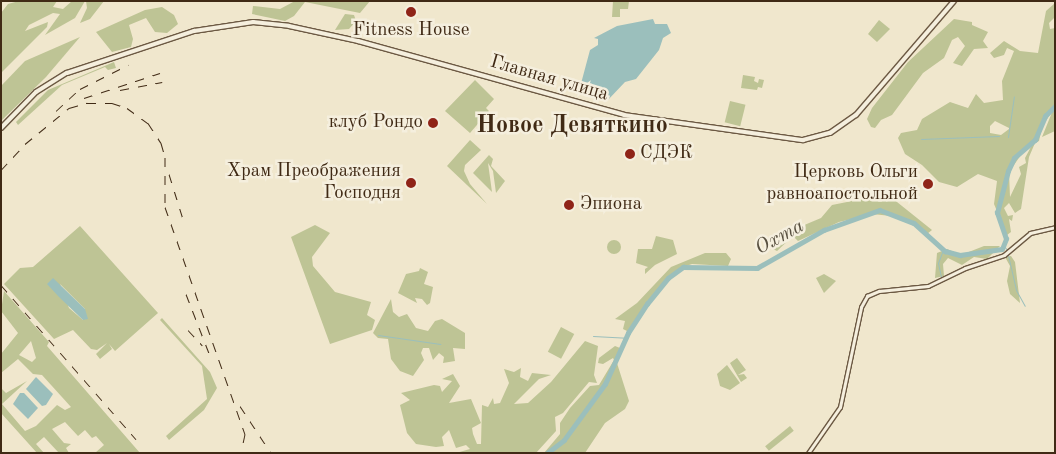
<!DOCTYPE html>
<html>
<head>
<meta charset="utf-8">
<style>
	body { margin:0 }
	#map { position:relative; width:1056px; height:454px; overflow:hidden; background:#f0e7cd; font-family:"Old Standard TT",serif }
	div>[style] { position:absolute }
	.green>* { inset:0; background:#bec495; transform-origin:0 0 }
	.round { border-radius:50% }
	.water>* { inset:0; background:#9bbfbc }
	.stream>* { height:1px; margin:-0.5px; padding:0 0.5px; transform-origin:0.5px; border-radius:0.5px; background:#9bbfbc }
	.river>* { height:4.5px; margin:-2.25px; padding:0 2.25px; transform-origin:2.25px; border-radius:2.25px; background:#9bbfbc }
	.roads { filter:drop-shadow(1px 0 #6c5943) drop-shadow(-1px 0 #6c5943) drop-shadow(0 1px #6c5943) drop-shadow(0 -1px #6c5943) }
	.tertiary>* { height:3px; margin:-1.5px; padding:0 1.5px; transform-origin:1.5px; border-radius:1.5px; background:#f5efde }
	.secondary>* { height:4px; margin:-2px; padding:0 2px; transform-origin:2px; border-radius:2px; background:#f5efde }
	.rail>* { height:1px; margin-top:-0.5px; transform-origin:0; background:repeating-linear-gradient(90deg,#402a15 0 9px,transparent 0 18px) }
	.dots>* { width:14px; height:14px; translate:-50% -50%; box-sizing:border-box; border:2px solid #f5efde; border-radius:50% }
	span { translate:-50% -50%; white-space:nowrap; text-align:center; line-height:1.15; -webkit-text-stroke:5px #f5efde; paint-order:stroke }
	.poi-label { font-size:19px; color:#402a15 }
	.right { translate:-100% -50%; text-align:right }
	.left { translate:0 -50%; text-align:left }
	.street-label { font-size:19px; color:#402a15 }
	.water-label { font-size:20px; color:#574f3f; font-style:italic }
	.district-label { font-size:24px; color:#402a15; font-weight:700 }
	.frame { position:absolute; inset:0; border:2px solid #402a15; pointer-events:none }
</style>
</head>
<body>
<div id="map">
	<div class="green">
		<i style="clip-path:polygon(19px 1px,57px 1px,53px 7px,63px 9px,72px 1px,85px 1px,75px 18px,45px 35px,60px 14px,53px 13px,29px 25px,25px 31px,48px 22px,47px 27px,1px 73px,1px 13px,8px 4px)"></i>
		<i style="clip-path:polygon(86px 1px,104px 1px,90px 19px,80px 23px,87px 8px)"></i>
		<i style="clip-path:polygon(295px 1px,370px 1px,360px 13px,305px 2px,294px 16px,285px 21px,252px 14px,253px 6px,280px 9px)"></i>
		<i style="clip-path:polygon(613px 1px,629px 1px,628px 9px,620px 9px,620px 17px,612px 17px)"></i>
		<i style="clip-path:polygon(evenodd,1055px 3px,1055px 17px,1049px 23px,1050px 29px,1055px 28px,1055px 131px,1042px 137px,1053px 110px,1042px 127px,1039px 141px,1035px 143px,1029px 157px,1021px 209px,1015px 213px,1009px 203px,1004px 208px,1008px 216px,1013px 215px,1012px 221px,1009px 219px,1011px 232px,1007px 235px,994px 204px,997px 181px,978px 174px,957px 187px,939px 182px,922px 165px,905px 154px,898px 138px,901px 133px,917px 130px,922px 119px,950px 102px,968px 108px,976px 94px,984px 103px,1003px 100px,1002px 81px,1014px 51px,1007px 48px,1004px 55px,994px 58px,990px 53px,1004px 41px,1020px 51px,1038px 53px,1046px 11px,1055px 3px,995px 121px,1009px 128px,1009px 129px,1001px 135px,990px 133px,990px 126px,995px 121px,1055px 3px,1028px 145px,1032px 145px,1025px 158px,1026px 163px,1019px 167px,1021px 174px,1010px 197px,1009px 172px,1028px 145px)"></i>
		<i style="clip-path:polygon(162px 7px,174px 15px,178px 24px,167px 33px,155px 32px,146px 18px,129px 25px,133px 39px,131px 47px,112px 52px,96px 32px,145px 10px)"></i>
		<i style="clip-path:polygon(345px 14px,354px 15px,356px 21px,349px 29px,335px 30px)"></i>
		<i style="clip-path:polygon(954px 19px,972px 22px,972px 25px,988px 32px,983px 41px,988px 48px,974px 49px,962px 66px,953px 63px,965px 46px,958px 37px,952px 40px,944px 58px,923px 73px,892px 115px,881px 120px,875px 128px,871px 127px,867px 119px,872px 108px,908px 62px)"></i>
		<i style="clip-path:polygon(879px 20px,890px 29px,877px 42px,868px 34px)"></i>
		<i style="clip-path:polygon(80px 37px,46px 77px,1px 121px,1px 86px,25px 61px)"></i>
		<i style="clip-path:polygon(114px 62px,116px 68px,108px 70px,105px 67px,62px 85px,18px 125px,16px 122px,48px 90px)"></i>
		<i style="clip-path:polygon(743px 75px,755px 77px,754px 81px,758px 83px,759px 79px,764px 80px,762px 88px,758px 87px,757px 90px,741px 88px)"></i>
		<i style="clip-path:polygon(475px 80px,494px 99px,486px 108px,489px 111px,470px 133px,445px 111px)"></i>
		<i style="left:730px;top:101px;width:16px;height:22px;rotate:14deg"></i>
		<i style="clip-path:polygon(470px 140px,481px 150px,465px 165px,464px 171px,470px 184px,487px 204px,447px 166px)"></i>
		<i style="clip-path:polygon(489px 155px,493px 159px,491px 166px,505px 181px,496px 193px,493px 171px,488px 163px,492px 192px,473px 173px)"></i>
		<i style="clip-path:polygon(887px 194px,932px 230px,927px 234px,901px 217px,872px 214px,839px 222px,798px 241px,793px 236px,777px 251px,769px 247px,771px 239px,821px 218px,832px 205px)"></i>
		<i style="clip-path:polygon(315px 225px,330px 233px,312px 257px,313px 266px,335px 292px,371px 302px,367px 315px,375px 320px,372px 330px,330px 344px,291px 237px)"></i>
		<i style="clip-path:polygon(evenodd,80px 226px,158px 313px,115px 351px,109px 344px,112px 349px,100px 359px,96px 354px,107px 343px,97px 350px,91px 349px,73px 330px,54px 339px,4px 284px,20px 268px,33px 267px,80px 226px,60px 284px,85px 309px,83px 320px,69px 308px,60px 284px)"></i>
		<i style="clip-path:polygon(656px 236px,673px 240px,677px 254px,655px 265px,645px 274px,645px 269px,648px 267px,636px 263px,638px 249px,652px 249px)"></i>
		<i class="round" style="left:607px;top:240px;width:14px;height:14px"></i>
		<i style="clip-path:polygon(984px 246px,1000px 246px,987px 259px,974px 257px,962px 265px,948px 258px,943px 264px,944px 276px,935px 278px,937px 253px,947px 249px,961px 255px)"></i>
		<i style="clip-path:polygon(705px 253px,726px 253px,731px 259px,728px 266px,692px 264px,683px 267px,667px 277px,629px 332px,623px 329px,625px 321px,615px 319px,637px 303px,671px 267px)"></i>
		<i style="clip-path:polygon(1011px 256px,1015px 262px,1020px 303px,1010px 294px,1007px 281px,1010px 266px,1005px 257px)"></i>
		<i style="clip-path:polygon(420px 268px,428px 272px,424px 284px,433px 287px,430px 303px,427px 305px,422px 299px,415px 298px,417px 303px,398px 293px,406px 274px,419px 271px)"></i>
		<i style="clip-path:polygon(824px 274px,836px 281px,824px 293px,816px 278px)"></i>
		<i style="clip-path:polygon(evenodd,4px 291px,49px 342px,47px 346px,140px 453px,95px 453px,104px 445px,96px 436px,92px 438px,85px 430px,78px 436px,65px 422px,52px 429px,64px 443px,71px 444px,66px 448px,69px 453px,59px 453px,44px 437px,36px 444px,44px 453px,37px 453px,1px 413px,1px 388px,6px 393px,27px 381px,2px 404px,25px 431px,36px 426px,57px 405px,65px 410px,71px 407px,42px 375px,33px 374px,18px 359px,1px 373px,1px 354px,18px 333px,1px 311px,4px 291px,31px 341px,36px 358px,32px 362px,19px 355px,31px 341px)"></i>
		<i style="clip-path:polygon(391px 299px,393px 312px,399px 317px,407px 314px,416px 328px,428px 331px,435px 321px,442px 319px,465px 333px,465px 349px,453px 348px,455px 361px,443px 363px,444px 357px,439px 353px,433px 360px,429px 348px,423px 348px,421px 353px,424px 360px,413px 376px,400px 371px,391px 359px,388px 339px,378px 338px,373px 333px)"></i>
		<i style="clip-path:polygon(162px 318px,210px 372px,217px 388px,204px 410px,169px 440px,166px 436px,207px 399px,202px 366px,160px 320px)"></i>
		<i style="left:561px;top:327px;width:15px;height:28px;rotate:28deg"></i>
		<i style="clip-path:polygon(585px 341px,598px 346px,594px 375px,597px 383px,589px 382px,563px 413px,555px 417px,556px 431px,536px 453px,456px 453px,470px 449px,466px 445px,456px 448px,449px 430px,442px 437px,444px 446px,436px 447px,416px 444px,407px 433px,400px 405px,410px 400px,401px 393px,434px 385px,440px 386px,442px 392px,452px 381px,442px 379px,453px 374px,460px 386px,449px 403px,471px 399px,481px 423px,472px 428px,473px 434px,477px 444px,481px 444px,482px 405px,488px 407px,493px 398px,494px 404px,500px 403px,509px 383px,504px 369px,514px 372px,521px 368px,520px 377px,528px 381px,532px 373px,551px 375px,539px 379px,514px 404px,528px 403px,551px 382px)"></i>
		<i style="clip-path:polygon(615px 346px,620px 348px,616px 360px,629px 401px,625px 409px,605px 423px,585px 453px,544px 453px,560px 434px,560px 423px,570px 408px,590px 386px,599px 385px,614px 360px,613px 358px,603px 364px,598px 363px,599px 358px)"></i>
		<i style="clip-path:polygon(737px 358px,746px 370px,738px 375px,744px 374px,747px 378px,741px 382px,730px 363px)"></i>
		<i style="clip-path:polygon(727px 365px,740px 383px,730px 390px,720px 386px,717px 374px)"></i>
		<i style="left:790px;top:426px;width:6px;height:32px;rotate:51deg"></i>
	</div>
	<div class="water">
		<i style="clip-path:polygon(653px 19px,655px 24px,667px 24px,671px 33px,663px 38px,659px 50px,636px 79px,625px 82px,607px 101px,579px 91px,590px 50px,598px 45px,598px 39px,594px 38px,617px 26px)"></i>
		<i style="clip-path:polygon(53px 278px,85px 309px,88px 319px,83px 320px,59px 297px,47px 284px)"></i>
		<i style="clip-path:polygon(36px 377px,53px 394px,46px 405px,42px 406px,26px 389px)"></i>
		<i style="clip-path:polygon(20px 393px,24px 393px,38px 408px,28px 419px,13px 404px)"></i>
	</div>
	<div class="stream">
		<i style="left:1008px;top:137px;width:41px;rotate:-81.7deg"></i>
		<i style="left:921px;top:139px;width:78px;rotate:-2.2deg"></i>
		<i style="left:1004px;top:246px;width:5px;rotate:53deg"></i>
		<i style="left:1008px;top:255px;width:36px;rotate:77deg"></i>
		<i style="left:1016px;top:290px;width:18px;rotate:61deg"></i>
		<i style="left:941px;top:277px;width:14px;rotate:-102deg"></i>
		<i style="left:938px;top:263px;width:14px;rotate:-69deg"></i>
		<i style="left:378px;top:335px;width:63px;rotate:8.3deg"></i>
		<i style="left:593px;top:336px;width:33px;rotate:3deg"></i>
	</div>
	<div class="river">
		<i style="left:547px;top:453px;width:21px;rotate:-37deg"></i>
		<i style="left:564px;top:440px;width:69px;rotate:-53.8deg"></i>
		<i style="left:605px;top:384px;width:56px;rotate:-65.7deg"></i>
		<i style="left:628px;top:333px;width:35px;rotate:-57deg"></i>
		<i style="left:647px;top:304px;width:33px;rotate:-51deg"></i>
		<i style="left:668px;top:278px;width:19px;rotate:-36deg"></i>
		<i style="left:683px;top:267px;width:74px;rotate:0.8deg"></i>
		<i style="left:757px;top:268px;width:77px;rotate:-29.6deg"></i>
		<i style="left:824px;top:230px;width:59px;rotate:-19.7deg"></i>
		<i style="left:880px;top:210px;width:36px;rotate:21deg"></i>
		<i style="left:914px;top:223px;width:42px;rotate:42.1deg"></i>
		<i style="left:945px;top:251px;width:16px;rotate:15deg"></i>
		<i style="left:960px;top:255px;width:42px;rotate:-8.1deg"></i>
		<i style="left:1002px;top:249px;width:11px;rotate:-68deg"></i>
		<i style="left:1006px;top:239px;width:28px;rotate:-109deg"></i>
		<i style="left:997px;top:213px;width:43px;rotate:-75.3deg"></i>
		<i style="left:1008px;top:171px;width:14px;rotate:-65deg"></i>
		<i style="left:1014px;top:158px;width:28px;rotate:-41deg"></i>
		<i style="left:1035px;top:140px;width:26px;rotate:-67deg"></i>
		<i style="left:1045px;top:116px;width:14px;rotate:-45deg"></i>
	</div>
	<div class="roads">
		<div class="tertiary">
			<i style="left:808px;top:453px;width:56px;rotate:-55.2deg"></i>
			<i style="left:840px;top:407px;width:102px;rotate:-78.1deg"></i>
			<i style="left:861px;top:307px;width:13px;rotate:-61deg"></i>
			<i style="left:867px;top:296px;width:13px;rotate:-23deg"></i>
			<i style="left:879px;top:291px;width:49px;rotate:-5.8deg"></i>
			<i style="left:928px;top:286px;width:41px;rotate:-25.9deg"></i>
			<i style="left:965px;top:268px;width:41px;rotate:-18.4deg"></i>
			<i style="left:1004px;top:255px;width:34px;rotate:-40deg"></i>
			<i style="left:1030px;top:233px;width:26px;rotate:-13deg"></i>
		</div>
		<div class="secondary">
			<i style="left:1px;top:128px;width:50px;rotate:-45.8deg"></i>
			<i style="left:36px;top:92px;width:36px;rotate:-32deg"></i>
			<i style="left:67px;top:73px;width:134px;rotate:-18.3deg"></i>
			<i style="left:194px;top:31px;width:60px;rotate:-8.7deg"></i>
			<i style="left:253px;top:22px;width:36px;rotate:6deg"></i>
			<i style="left:289px;top:26px;width:71px;rotate:12.3deg"></i>
			<i style="left:358px;top:41px;width:276px;rotate:15.5deg"></i>
			<i style="left:624px;top:115px;width:181px;rotate:8deg"></i>
			<i style="left:803px;top:140px;width:28px;rotate:-15deg"></i>
			<i style="left:830px;top:133px;width:32px;rotate:-35deg"></i>
			<i style="left:856px;top:115px;width:150px;rotate:-49.3deg"></i>
		</div>
	</div>
	<div class="rail">
		<i style="left:120px;top:90px;width:43px;rotate:-10.8deg"></i>
		<i style="left:84px;top:98px;width:80px;rotate:-18.2deg"></i>
		<i style="left:56px;top:111px;width:33px;rotate:-43deg"></i>
		<i style="left:80px;top:89px;width:54px;rotate:-26.6deg"></i>
		<i style="left:1px;top:170px;width:35px;rotate:-47deg"></i>
		<i style="left:25px;top:144px;width:57px;rotate:-39.3deg"></i>
		<i style="left:69px;top:108px;width:19px;rotate:-16deg"></i>
		<i style="left:87px;top:103px;width:25px"></i>
		<i style="left:112px;top:103px;width:16px;rotate:18deg"></i>
		<i style="left:127px;top:108px;width:26px;rotate:36deg"></i>
		<i style="left:148px;top:123px;width:24px;rotate:57deg"></i>
		<i style="left:161px;top:143px;width:15px;rotate:74deg"></i>
		<i style="left:165px;top:157px;width:50px;rotate:90deg"></i>
		<i style="left:165px;top:207px;width:241px;rotate:70.6deg"></i>
		<i style="left:245px;top:434px;width:19px;rotate:102deg"></i>
		<i style="left:169px;top:174px;width:47px;rotate:72.7deg"></i>
		<i style="left:1px;top:285px;width:205px;rotate:48.8deg"></i>
		<i style="left:186px;top:294px;width:63px;rotate:68.7deg"></i>
		<i style="left:188px;top:330px;width:21px;rotate:47deg"></i>
		<i style="left:240px;top:406px;width:56px;rotate:56.6deg"></i>
	</div>
	<div class="dots">
		<i style="left:411px;top:12px;background:#8f2418"></i>
		<i style="left:433px;top:123px;background:#8f2418"></i>
		<i style="left:630px;top:154px;background:#8f2418"></i>
		<i style="left:411px;top:183px;background:#8f2418"></i>
		<i style="left:928px;top:184px;background:#8f2418"></i>
		<i style="left:569px;top:205px;background:#8f2418"></i>
	</div>
	<div class="poi-label">
		<span style="left:411px;top:31px">Fitness House</span>
		<span class="right" style="left:423px;top:123px">клуб Рондо</span>
		<span class="left" style="left:640px;top:154px">СДЭК</span>
		<span class="right" style="left:401px;top:183px">Храм Преображения<br>Господня</span>
		<span class="right" style="left:918px;top:184px">Церковь Ольги<br>равноапостольной</span>
		<span class="left" style="left:580px;top:205px">Эпиона</span>
	</div>
	<div class="street-label">
		<span style="left:549px;top:79px;rotate:16deg">Главная улица</span>
	</div>
	<div class="water-label">
		<span style="left:780px;top:238px;rotate:-29deg">Охта</span>
	</div>
	<div class="district-label">
		<span style="left:572px;top:127px">Новое Девяткино</span>
	</div>
	<div class="frame"></div>
</div>
</body>
</html>
